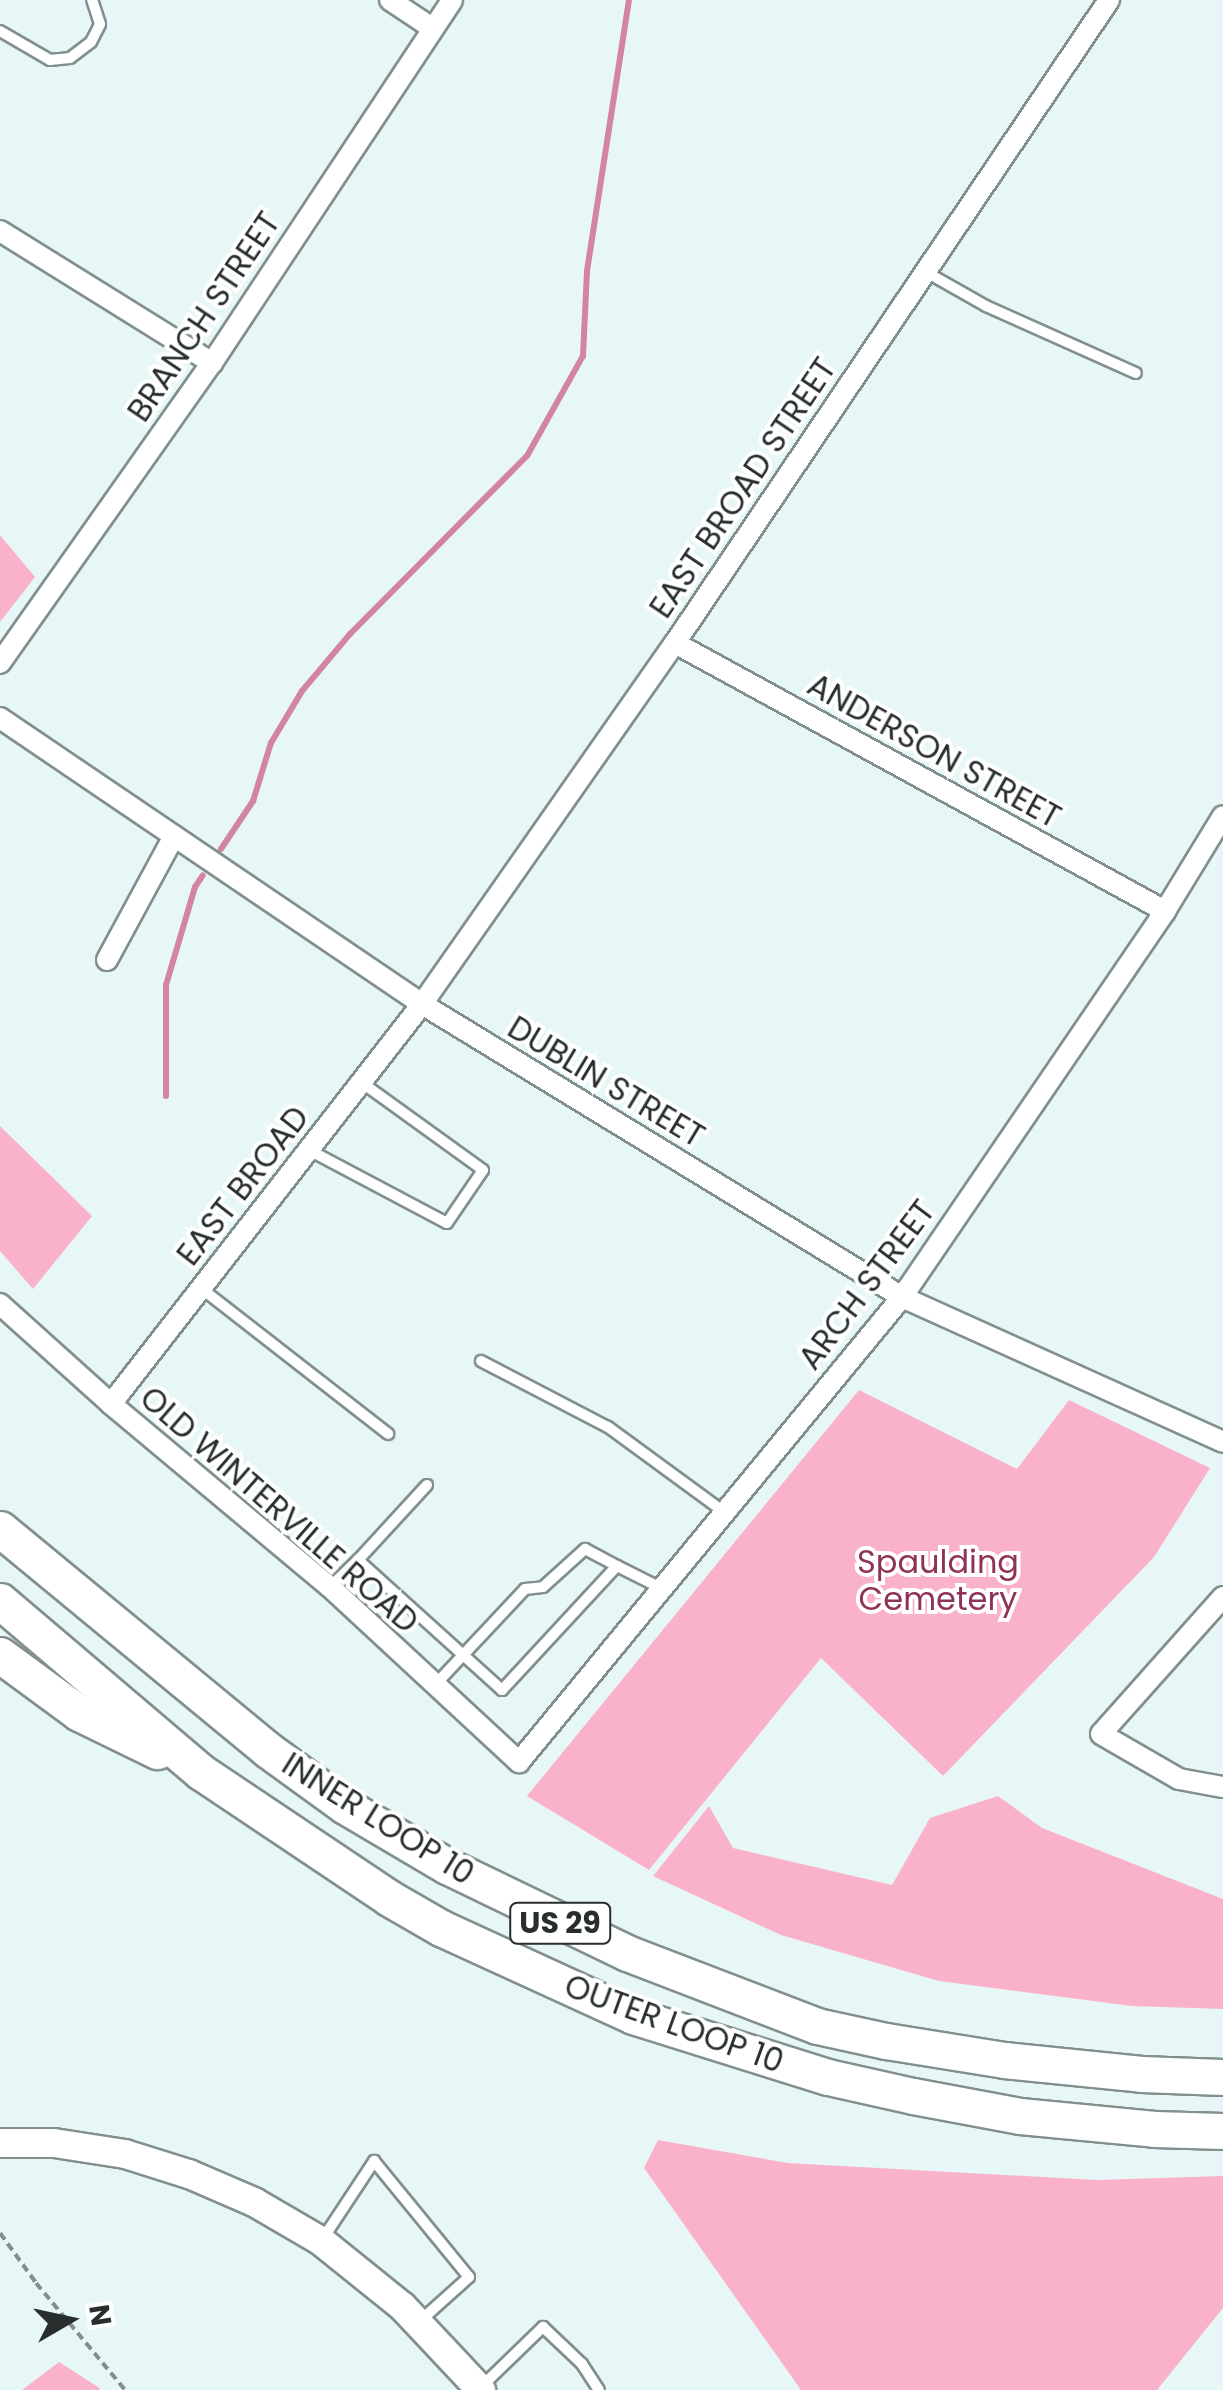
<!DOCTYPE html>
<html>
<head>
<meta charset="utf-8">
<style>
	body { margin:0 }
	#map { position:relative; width:1223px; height:2390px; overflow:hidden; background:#e7f7f7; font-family:Poppins,sans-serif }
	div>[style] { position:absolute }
	.green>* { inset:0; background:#fab2ca }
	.stream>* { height:6px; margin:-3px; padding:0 3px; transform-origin:3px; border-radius:3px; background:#d385a0 }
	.path>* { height:4px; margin-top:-2px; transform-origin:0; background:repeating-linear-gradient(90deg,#838e8e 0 8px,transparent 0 13px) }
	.roads { filter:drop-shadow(2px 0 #818f8f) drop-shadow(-2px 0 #818f8f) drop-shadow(0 2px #818f8f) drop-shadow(0 -2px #818f8f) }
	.lane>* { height:10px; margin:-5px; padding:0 5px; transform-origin:5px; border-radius:5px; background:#fff }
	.street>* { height:20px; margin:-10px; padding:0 10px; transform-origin:10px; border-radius:10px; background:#fff }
	.secondary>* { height:28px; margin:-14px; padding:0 14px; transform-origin:14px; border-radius:14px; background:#fff }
	.highway>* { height:35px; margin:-17.5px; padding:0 17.5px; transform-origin:17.5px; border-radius:17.5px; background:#fff }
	span { translate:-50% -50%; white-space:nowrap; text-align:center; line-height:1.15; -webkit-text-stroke:8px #fff; paint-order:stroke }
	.shield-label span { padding:2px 8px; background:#fff; border:2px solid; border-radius:8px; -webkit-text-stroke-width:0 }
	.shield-label { font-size:30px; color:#282e2e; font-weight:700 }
	.street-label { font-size:32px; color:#282e2e }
	.park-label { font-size:32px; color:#8e3258 }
	.north { position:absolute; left:20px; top:2270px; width:100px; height:100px; -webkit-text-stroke:8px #fff; paint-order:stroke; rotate:81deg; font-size:28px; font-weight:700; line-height:40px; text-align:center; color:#282e2e }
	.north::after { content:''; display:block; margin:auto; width:35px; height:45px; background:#282e2e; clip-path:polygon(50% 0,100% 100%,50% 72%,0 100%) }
</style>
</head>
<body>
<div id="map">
	<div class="green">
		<i style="clip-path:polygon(0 535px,35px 577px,0 622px)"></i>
		<i style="clip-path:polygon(0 1126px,92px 1216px,33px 1289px,0 1251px)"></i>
		<i style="clip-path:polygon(859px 1390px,1017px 1469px,1069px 1400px,1210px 1468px,1154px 1557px,943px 1776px,821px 1658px,649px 1870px,527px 1796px)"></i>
		<i style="clip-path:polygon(998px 1796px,1042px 1828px,1223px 1899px,1223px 2009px,1132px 2006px,939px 1981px,781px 1935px,653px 1876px,709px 1806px,733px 1848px,892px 1885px,930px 1818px)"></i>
		<i style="clip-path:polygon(658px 2140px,788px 2163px,1097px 2180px,1223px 2176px,1223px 2308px,1157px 2390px,801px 2390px,644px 2168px)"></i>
		<i style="clip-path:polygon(59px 2362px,98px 2387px,100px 2390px,22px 2390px)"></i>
	</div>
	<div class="stream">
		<i style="left:221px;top:849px;width:58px;rotate:-56.3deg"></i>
		<i style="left:253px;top:801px;width:61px;rotate:-72.8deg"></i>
		<i style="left:271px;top:743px;width:61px;rotate:-59.2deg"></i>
		<i style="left:302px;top:691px;width:75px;rotate:-49.9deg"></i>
		<i style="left:350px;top:634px;width:251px;rotate:-45.2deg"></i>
		<i style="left:527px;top:456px;width:115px;rotate:-60.8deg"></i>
		<i style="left:583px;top:356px;width:85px;rotate:-87.3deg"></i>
		<i style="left:587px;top:271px;width:274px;rotate:-81.2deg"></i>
		<i style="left:166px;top:1096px;width:111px;rotate:-90deg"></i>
		<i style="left:166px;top:985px;width:102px;rotate:-73.5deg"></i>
		<i style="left:195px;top:887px;width:14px;rotate:-56deg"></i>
	</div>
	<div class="path">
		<i style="left:0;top:2233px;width:62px;rotate:54.2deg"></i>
		<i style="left:36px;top:2283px;width:139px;rotate:50.2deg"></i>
	</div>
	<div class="roads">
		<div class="lane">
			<i style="left:0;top:31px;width:58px;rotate:30.1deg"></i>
			<i style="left:50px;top:60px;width:20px;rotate:-6deg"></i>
			<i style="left:70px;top:58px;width:26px;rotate:-37deg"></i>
			<i style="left:91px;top:42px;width:20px;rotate:-63deg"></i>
			<i style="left:100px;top:24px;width:25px;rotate:-108deg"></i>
			<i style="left:926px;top:272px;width:69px;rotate:29.5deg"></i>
			<i style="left:986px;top:306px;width:164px;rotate:24.1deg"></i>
			<i style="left:309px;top:1150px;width:156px;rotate:27.9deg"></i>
			<i style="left:447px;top:1223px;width:64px;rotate:-55.8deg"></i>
			<i style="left:483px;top:1170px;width:150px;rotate:-144.2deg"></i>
			<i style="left:202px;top:1289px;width:236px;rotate:37.9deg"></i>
			<i style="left:481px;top:1361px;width:143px;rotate:27.5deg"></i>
			<i style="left:608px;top:1427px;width:144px;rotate:36.2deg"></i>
			<i style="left:427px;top:1485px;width:102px;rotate:132.6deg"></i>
			<i style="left:358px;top:1560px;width:194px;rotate:42.1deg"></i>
			<i style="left:502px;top:1690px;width:169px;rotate:-47.2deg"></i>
			<i style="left:617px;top:1566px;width:49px;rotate:26.6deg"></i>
			<i style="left:331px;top:1586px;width:37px;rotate:-44deg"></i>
			<i style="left:434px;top:1686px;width:133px;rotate:-46.8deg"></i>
			<i style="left:525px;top:1589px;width:18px;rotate:-6deg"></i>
			<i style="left:543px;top:1587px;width:57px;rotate:-42.1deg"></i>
			<i style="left:585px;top:1549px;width:36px;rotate:28deg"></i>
			<i style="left:322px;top:2240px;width:95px;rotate:-56.6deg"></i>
			<i style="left:374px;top:2161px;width:150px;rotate:50.7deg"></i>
			<i style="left:469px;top:2277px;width:67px;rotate:138deg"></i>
			<i style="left:480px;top:2388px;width:88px;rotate:-44.1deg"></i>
			<i style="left:543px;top:2327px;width:54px;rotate:43.5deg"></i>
			<i style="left:582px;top:2364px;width:31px;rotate:57deg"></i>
		</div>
		<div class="street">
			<i style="left:390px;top:0;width:50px;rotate:33.7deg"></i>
			<i style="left:0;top:231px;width:250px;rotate:31.9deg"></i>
			<i style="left:675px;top:643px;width:559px;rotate:28.68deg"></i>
			<i style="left:0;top:663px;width:367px;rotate:-54.8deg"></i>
			<i style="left:212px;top:363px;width:435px;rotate:-56.5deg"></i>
			<i style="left:0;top:718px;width:510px;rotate:34.13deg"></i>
			<i style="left:422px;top:1004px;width:562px;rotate:31.4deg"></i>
			<i style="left:902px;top:1297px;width:352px;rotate:24.3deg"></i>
			<i style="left:107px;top:960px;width:141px;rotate:-61.6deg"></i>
			<i style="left:0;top:1304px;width:149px;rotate:42deg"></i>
			<i style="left:111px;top:1404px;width:285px;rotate:39.9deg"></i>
			<i style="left:330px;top:1587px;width:258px;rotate:42.8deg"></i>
			<i style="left:519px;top:1762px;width:602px;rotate:-50.52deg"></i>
			<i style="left:902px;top:1297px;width:467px;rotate:-55.7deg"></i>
			<i style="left:1165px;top:911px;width:111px;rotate:-58.6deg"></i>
			<i style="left:111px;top:1404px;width:507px;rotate:-52.13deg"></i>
			<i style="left:422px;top:1004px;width:441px;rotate:-55deg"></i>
			<i style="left:675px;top:643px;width:776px;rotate:-55.98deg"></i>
			<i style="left:1223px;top:1597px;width:183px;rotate:131.7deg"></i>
			<i style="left:1101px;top:1734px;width:90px;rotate:30deg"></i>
			<i style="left:1179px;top:1779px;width:45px;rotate:10.3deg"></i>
		</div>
		<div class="secondary">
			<i style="left:0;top:2143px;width:54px"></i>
			<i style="left:54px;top:2143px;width:72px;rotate:8.8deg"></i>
			<i style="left:125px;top:2154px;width:67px;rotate:17.4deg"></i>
			<i style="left:189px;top:2174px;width:71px;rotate:23.3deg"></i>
			<i style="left:254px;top:2202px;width:78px;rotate:30.2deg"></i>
			<i style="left:321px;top:2241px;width:105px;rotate:38.8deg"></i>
			<i style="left:403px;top:2307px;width:114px;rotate:46.8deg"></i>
		</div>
		<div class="highway">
			<i style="left:0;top:1529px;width:347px;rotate:39.5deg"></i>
			<i style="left:268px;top:1750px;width:95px;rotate:36deg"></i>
			<i style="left:345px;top:1806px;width:118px;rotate:30.5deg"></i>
			<i style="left:447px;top:1866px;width:200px;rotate:25.8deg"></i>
			<i style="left:627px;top:1953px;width:204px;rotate:21deg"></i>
			<i style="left:817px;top:2026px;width:71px;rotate:12.3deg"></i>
			<i style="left:886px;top:2041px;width:120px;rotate:9.1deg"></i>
			<i style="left:1004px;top:2060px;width:138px;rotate:5.8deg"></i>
			<i style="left:1141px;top:2074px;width:82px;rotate:2.1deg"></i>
			<i style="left:0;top:1601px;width:264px;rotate:40.4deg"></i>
			<i style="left:201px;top:1772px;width:226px;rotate:33.8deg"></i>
			<i style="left:389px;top:1898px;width:60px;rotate:30deg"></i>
			<i style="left:441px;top:1928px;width:211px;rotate:24.6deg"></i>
			<i style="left:633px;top:2016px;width:204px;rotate:17.4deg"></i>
			<i style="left:828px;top:2077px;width:87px;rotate:12.6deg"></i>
			<i style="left:913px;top:2096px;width:109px;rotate:10.6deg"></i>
			<i style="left:1020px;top:2116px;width:135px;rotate:5.5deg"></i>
			<i style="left:1154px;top:2129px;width:69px;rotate:1.7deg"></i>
			<i style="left:0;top:1655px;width:98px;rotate:36.3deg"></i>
			<i style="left:79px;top:1713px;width:87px;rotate:26deg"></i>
		</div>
	</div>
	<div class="shield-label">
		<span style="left:560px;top:1923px">US 29</span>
	</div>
	<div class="street-label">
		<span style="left:204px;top:317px;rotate:-56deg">BRANCH STREET</span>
		<span style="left:743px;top:488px;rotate:-56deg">EAST BROAD STREET</span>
		<span style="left:934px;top:751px;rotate:29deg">ANDERSON STREET</span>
		<span style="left:606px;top:1082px;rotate:31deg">DUBLIN STREET</span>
		<span style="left:243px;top:1186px;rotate:-52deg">EAST BROAD</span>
		<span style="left:867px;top:1285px;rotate:-53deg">ARCH STREET</span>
		<span style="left:279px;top:1510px;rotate:41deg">OLD WINTERVILLE ROAD</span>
		<span style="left:378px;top:1819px;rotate:32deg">INNER LOOP 10</span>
		<span style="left:674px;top:2024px;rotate:20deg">OUTER LOOP 10</span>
	</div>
	<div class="park-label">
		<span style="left:938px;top:1581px">Spaulding<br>Cemetery</span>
	</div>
	<div class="north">N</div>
</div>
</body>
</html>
